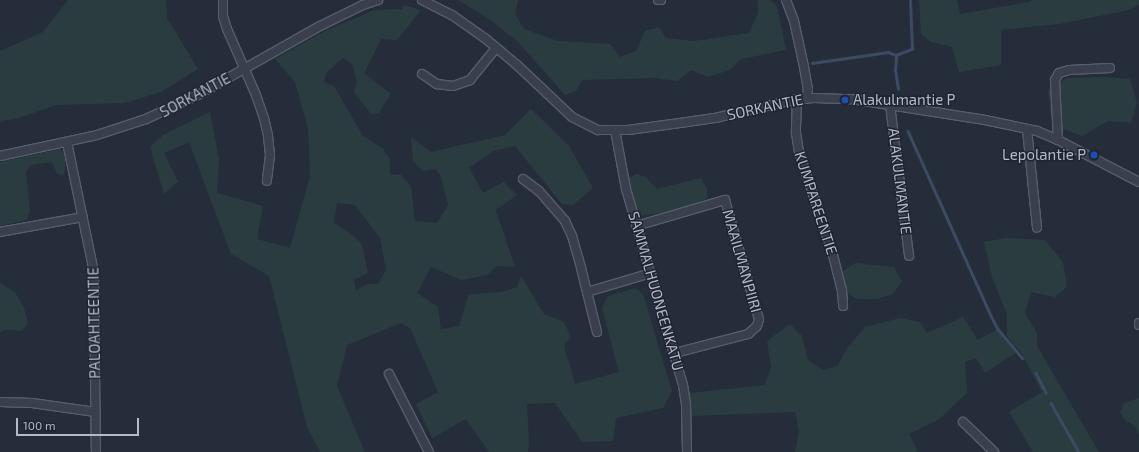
<!DOCTYPE html>
<html>
<head>
<meta charset="utf-8">
<style>
	body { margin:0 }
	#map { position:relative; width:1139px; height:452px; overflow:hidden; background:#252d3b; font-family:"Exo 2",sans-serif }
	div>[style] { position:absolute }
	.green>* { inset:0; background:#2a3c3f }
	.stream>* { height:2.5px; margin:-1.25px; padding:0 1.25px; transform-origin:1.25px; border-radius:1.25px; background:#3c4a63 }
	.roads { filter:drop-shadow(1px 0 #575d6a) drop-shadow(-1px 0 #575d6a) drop-shadow(0 1px #575d6a) drop-shadow(0 -1px #575d6a) }
	.street>* { height:8px; margin:-4px; padding:0 4px; transform-origin:4px; border-radius:4px; background:#393f4c }
	.dots>* { width:11px; height:11px; translate:-50% -50%; box-sizing:border-box; border:2px solid #1e2431; border-radius:50% }
	span { translate:-50% -50%; white-space:nowrap; text-align:center; line-height:1.15; -webkit-text-stroke:3px #1e2431; paint-order:stroke }
	.street-label { font-size:15px; color:#b5bac7 }
	.poi-label { font-size:15px; color:#b5bac7 }
	.left { translate:0 -50%; text-align:left }
	.right { translate:-100% -50%; text-align:right }
	.scale { position:absolute; left:16px; top:418px; width:123px; height:18px; box-sizing:border-box; border:2px solid #b5bac7; border-top:0; padding-left:5px; font-size:12px; line-height:14px; white-space:nowrap; color:#b5bac7; -webkit-text-stroke:3px #1e2431; paint-order:stroke }
</style>
</head>
<body>
<div id="map">
	<div class="green">
		<i style="clip-path:polygon(68px 0,166px 0,167px 18px,198px 69px,161px 92px,125px 103px,56px 105px,19px 118px,0 121px,0 51px,43px 32px)"></i>
		<i style="clip-path:polygon(458px 0,518px 0,515px 14px,524px 29px,558px 41px,610px 44px,620px 57px,636px 51px,645px 31px,659px 27px,666px 38px,694px 41px,749px 33px,758px 13px,758px 0,770px 0,777px 6px,786px 50px,741px 59px,730px 70px,708px 77px,691px 70px,677px 81px,654px 78px,582px 80px,576px 91px,565px 95px,519px 43px,492px 21px)"></i>
		<i style="clip-path:polygon(919px 0,957px 0,960px 14px,1029px 2px,1032px 0,1139px 0,1139px 5px,1129px 10px,1059px 24px,1001px 30px,1001px 65px,959px 72px,952px 47px,931px 42px,921px 34px)"></i>
		<i style="clip-path:polygon(evenodd,404px 5px,421px 10px,397px 40px,381px 39px,364px 73px,391px 94px,379px 113px,371px 114px,354px 92px,357px 82px,352px 64px,343px 58px,326px 73px,324px 82px,334px 86px,363px 136px,382px 148px,390px 159px,390px 175px,400px 174px,411px 186px,415px 221px,437px 223px,448px 205px,441px 177px,436px 169px,423px 171px,413px 161px,411px 137px,431px 152px,505px 135px,531px 109px,569px 146px,593px 188px,573px 205px,562px 204px,515px 146px,494px 151px,469px 168px,483px 193px,504px 182px,517px 195px,496px 210px,515px 267px,497px 266px,487px 275px,461px 280px,431px 267px,417px 293px,438px 307px,441px 329px,459px 326px,469px 294px,501px 292px,517px 287px,521px 276px,544px 314px,564px 322px,571px 337px,564px 346px,575px 384px,619px 372px,602px 308px,608px 296px,635px 288px,643px 294px,672px 391px,663px 408px,616px 418px,613px 441px,582px 442px,555px 403px,527px 404px,529px 443px,528px 452px,489px 452px,466px 419px,432px 438px,416px 404px,438px 392px,410px 328px,401px 323px,347px 345px,337px 386px,365px 452px,320px 452px,307px 427px,269px 276px,231px 254px,189px 142px,164px 153px,178px 182px,164px 194px,150px 147px,163px 135px,210px 112px,219px 158px,217px 193px,263px 206px,257px 239px,290px 248px,310px 176px,308px 128px,295px 82px,275px 59px,325px 31px,375px 10px,402px 9px,404px 5px,337px 203px,355px 205px,380px 238px,386px 270px,378px 284px,368px 284px,356px 290px,354px 280px,368px 273px,362px 244px,349px 232px,334px 223px,337px 203px)"></i>
		<i style="clip-path:polygon(1105px 77px,1130px 79px,1137px 103px,1131px 123px,1108px 121px,1082px 136px,1052px 125px,1048px 90px,1066px 78px)"></i>
		<i style="clip-path:polygon(60px 149px,64px 152px,65px 157px,65px 170px,63px 175px,57px 174px,52px 162px,31px 165px,26px 172px,30px 212px,26px 220px,0 226px,0 162px)"></i>
		<i style="clip-path:polygon(636px 174px,646px 177px,657px 189px,701px 178px,707px 189px,707px 199px,678px 210px,640px 216px,635px 212px,631px 196px,629px 178px)"></i>
		<i style="clip-path:polygon(1006px 238px,1045px 240px,1063px 262px,1067px 287px,1055px 297px,1031px 292px,1025px 313px,1037px 333px,1037px 346px,1099px 452px,1033px 452px,1009px 412px,1042px 392px,1022px 354px,1007px 336px,1007px 314px,992px 277px,984px 242px)"></i>
		<i style="clip-path:polygon(855px 263px,894px 267px,902px 281px,893px 294px,877px 299px,858px 299px,850px 295px,845px 287px,842px 272px)"></i>
		<i style="clip-path:polygon(0 283px,15px 292px,24px 308px,28px 323px,22px 331px,4px 330px,0 333px)"></i>
		<i style="clip-path:polygon(963px 317px,978px 340px,998px 329px,1017px 352px,985px 373px,976px 358px,965px 362px,967px 393px,938px 420px,909px 434px,918px 452px,795px 452px,799px 431px,795px 412px,691px 416px,690px 393px,765px 385px,771px 367px,767px 341px,790px 324px,802px 336px,808px 360px,823px 370px,837px 366px,848px 347px,865px 327px,900px 318px,920px 322px,927px 333px)"></i>
		<i style="clip-path:polygon(1139px 398px,1139px 435px,1135px 426px,1126px 421px,1120px 413px,1124px 403px)"></i>
	</div>
	<div class="stream">
		<i style="left:812px;top:63px;width:77px;rotate:-8.2deg"></i>
		<i style="left:888px;top:52px;width:9px;rotate:21deg"></i>
		<i style="left:898px;top:89px;width:18px;rotate:-99deg"></i>
		<i style="left:895px;top:71px;width:16px;rotate:-86deg"></i>
		<i style="left:896px;top:55px;width:17px;rotate:-21deg"></i>
		<i style="left:912px;top:49px;width:49px;rotate:-92.3deg"></i>
		<i style="left:908px;top:131px;width:203px;rotate:65.8deg"></i>
		<i style="left:991px;top:316px;width:15px;rotate:62deg"></i>
		<i style="left:998px;top:329px;width:38px;rotate:50deg"></i>
		<i style="left:1036px;top:373px;width:22px;rotate:63deg"></i>
		<i style="left:1051px;top:403px;width:56px;rotate:60.3deg"></i>
	</div>
	<div class="roads">
		<div class="street">
			<i style="left:223px;top:0;width:16px;rotate:90deg"></i>
			<i style="left:223px;top:16px;width:14px;rotate:73deg"></i>
			<i style="left:227px;top:29px;width:72px;rotate:66.3deg"></i>
			<i style="left:256px;top:95px;width:24px;rotate:71deg"></i>
			<i style="left:264px;top:118px;width:18px;rotate:77deg"></i>
			<i style="left:268px;top:136px;width:19px;rotate:84deg"></i>
			<i style="left:270px;top:155px;width:26px;rotate:97deg"></i>
			<i style="left:422px;top:0;width:34px;rotate:27deg"></i>
			<i style="left:452px;top:15px;width:42px;rotate:35.2deg"></i>
			<i style="left:486px;top:39px;width:40px;rotate:40deg"></i>
			<i style="left:517px;top:65px;width:76px;rotate:43.4deg"></i>
			<i style="left:572px;top:117px;width:29px;rotate:27deg"></i>
			<i style="left:598px;top:130px;width:30px"></i>
			<i style="left:628px;top:130px;width:45px;rotate:-7.6deg"></i>
			<i style="left:673px;top:124px;width:42px;rotate:-8.1deg"></i>
			<i style="left:715px;top:118px;width:84px;rotate:-13deg"></i>
			<i style="left:797px;top:99px;width:18px;rotate:-3deg"></i>
			<i style="left:815px;top:98px;width:36px;rotate:2deg"></i>
			<i style="left:851px;top:99px;width:136px;rotate:8.9deg"></i>
			<i style="left:985px;top:120px;width:53px;rotate:11.9deg"></i>
			<i style="left:1037px;top:131px;width:23px;rotate:23deg"></i>
			<i style="left:1058px;top:140px;width:91px;rotate:27.4deg"></i>
			<i style="left:658px;top:0;width:3px"></i>
			<i style="left:786px;top:0;width:22px;rotate:69deg"></i>
			<i style="left:794px;top:21px;width:47px;rotate:77.7deg"></i>
			<i style="left:804px;top:67px;width:23px;rotate:80deg"></i>
			<i style="left:808px;top:90px;width:9px;rotate:103deg"></i>
			<i style="left:422px;top:74px;width:18px;rotate:34deg"></i>
			<i style="left:437px;top:84px;width:16px;rotate:7deg"></i>
			<i style="left:453px;top:86px;width:18px;rotate:-19deg"></i>
			<i style="left:470px;top:80px;width:41px;rotate:-50.9deg"></i>
			<i style="left:797px;top:99px;width:34px;rotate:92deg"></i>
			<i style="left:796px;top:133px;width:19px;rotate:81deg"></i>
			<i style="left:799px;top:152px;width:108px;rotate:71.7deg"></i>
			<i style="left:833px;top:255px;width:36px;rotate:76deg"></i>
			<i style="left:842px;top:290px;width:16px;rotate:86deg"></i>
			<i style="left:890px;top:105px;width:152px;rotate:82.8deg"></i>
			<i style="left:1027px;top:129px;width:99px;rotate:84.2deg"></i>
			<i style="left:615px;top:130px;width:60px;rotate:79.4deg"></i>
			<i style="left:626px;top:189px;width:204px;rotate:73.8deg"></i>
			<i style="left:683px;top:385px;width:19px;rotate:81deg"></i>
			<i style="left:686px;top:404px;width:48px;rotate:88.8deg"></i>
			<i style="left:1058px;top:140px;width:60px;rotate:-92.9deg"></i>
			<i style="left:1055px;top:80px;width:8px;rotate:-60deg"></i>
			<i style="left:1059px;top:73px;width:10px;rotate:-17deg"></i>
			<i style="left:1069px;top:70px;width:41px;rotate:-2.8deg"></i>
			<i style="left:67px;top:142px;width:133px;rotate:78.3deg"></i>
			<i style="left:94px;top:272px;width:180px;rotate:89.4deg"></i>
			<i style="left:0;top:156px;width:99px;rotate:-12.2deg"></i>
			<i style="left:97px;top:135px;width:52px;rotate:-18.1deg"></i>
			<i style="left:146px;top:119px;width:57px;rotate:-24.8deg"></i>
			<i style="left:198px;top:95px;width:140px;rotate:-29.5deg"></i>
			<i style="left:320px;top:26px;width:48px;rotate:-26deg"></i>
			<i style="left:363px;top:5px;width:16px;rotate:-18deg"></i>
			<i style="left:523px;top:179px;width:20px;rotate:37deg"></i>
			<i style="left:539px;top:191px;width:40px;rotate:49deg"></i>
			<i style="left:565px;top:221px;width:17px;rotate:65deg"></i>
			<i style="left:572px;top:236px;width:33px;rotate:74deg"></i>
			<i style="left:581px;top:268px;width:66px;rotate:76deg"></i>
			<i style="left:636px;top:226px;width:93px;rotate:-16.3deg"></i>
			<i style="left:725px;top:200px;width:124px;rotate:74.1deg"></i>
			<i style="left:759px;top:319px;width:7px;rotate:106deg"></i>
			<i style="left:757px;top:326px;width:12px;rotate:138deg"></i>
			<i style="left:748px;top:334px;width:75px;rotate:165.4deg"></i>
			<i style="left:0;top:232px;width:84px;rotate:-10.2deg"></i>
			<i style="left:587px;top:292px;width:67px;rotate:-16.5deg"></i>
			<i style="left:1139px;top:323px;width:2px;rotate:90deg"></i>
			<i style="left:389px;top:374px;width:88px;rotate:62.9deg"></i>
			<i style="left:0;top:402px;width:32px;rotate:2deg"></i>
			<i style="left:32px;top:403px;width:64px;rotate:8.1deg"></i>
			<i style="left:963px;top:422px;width:43px;rotate:44.1deg"></i>
		</div>
	</div>
	<div class="dots">
		<i style="left:845px;top:100px;background:#1a4fb4"></i>
		<i style="left:1094px;top:155px;background:#1a4fb4"></i>
	</div>
	<div class="street-label">
		<span style="left:195px;top:95px;rotate:-28deg">SORKANTIE</span>
		<span style="left:765px;top:107px;rotate:-12deg">SORKANTIE</span>
		<span style="left:900px;top:181px;rotate:83deg">ALAKULMANTIE</span>
		<span style="left:816px;top:203px;rotate:72deg">KUMPAREENTIE</span>
		<span style="left:742px;top:261px;rotate:74deg">MAAILMANPIIRI</span>
		<span style="left:656px;top:291px;rotate:74deg">SAMMALHUONEENKATU</span>
		<span style="left:94px;top:323px;rotate:-91deg">PALOAHTEENTIE</span>
	</div>
	<div class="poi-label">
		<span class="left" style="left:853px;top:100px">Alakulmantie P</span>
		<span class="right" style="left:1086px;top:155px">Lepolantie P</span>
	</div>
	<div class="scale">100 m</div>
</div>
</body>
</html>
